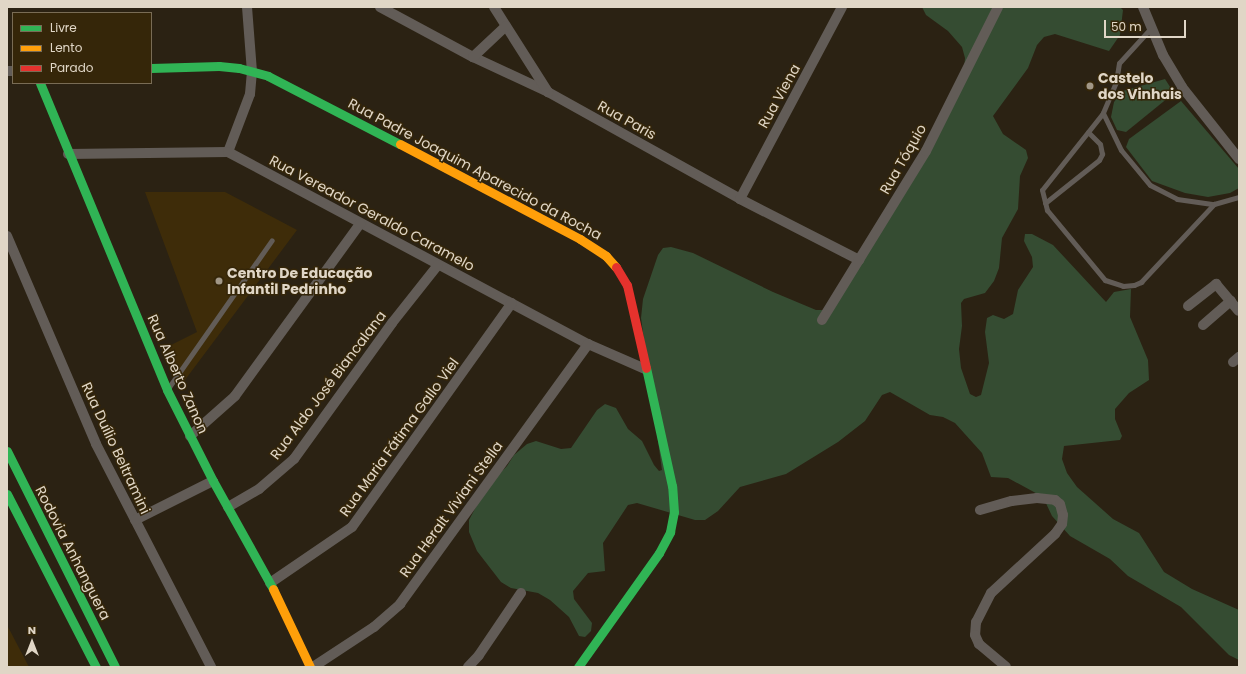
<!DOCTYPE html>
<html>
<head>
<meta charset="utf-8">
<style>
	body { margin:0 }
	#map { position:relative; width:1246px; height:674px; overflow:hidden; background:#2b2213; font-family:Poppins,sans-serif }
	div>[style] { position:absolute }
	.built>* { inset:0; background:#3e2c09 }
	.green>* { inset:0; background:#354c32 }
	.lane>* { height:5px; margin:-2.5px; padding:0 2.5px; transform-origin:2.5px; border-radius:2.5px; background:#625c57 }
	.street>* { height:10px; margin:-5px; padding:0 5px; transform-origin:5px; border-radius:5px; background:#625c57 }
	.fast>* { height:9px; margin:-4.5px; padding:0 4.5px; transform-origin:4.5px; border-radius:4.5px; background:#30b455 }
	.slow>* { height:9px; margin:-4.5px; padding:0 4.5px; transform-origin:4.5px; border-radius:4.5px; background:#ff9f0a }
	.jam>* { height:9px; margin:-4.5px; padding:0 4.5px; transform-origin:4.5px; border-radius:4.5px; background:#e5322d }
	.dots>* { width:11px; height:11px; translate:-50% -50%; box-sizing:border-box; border:2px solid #352609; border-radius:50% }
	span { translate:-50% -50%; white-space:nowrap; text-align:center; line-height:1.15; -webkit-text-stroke:3px #352609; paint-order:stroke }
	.poi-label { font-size:14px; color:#e0d6c6; font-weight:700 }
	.left { translate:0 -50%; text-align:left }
	.street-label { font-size:14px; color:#e0d6c6 }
	.frame { position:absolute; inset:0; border:8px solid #e0d6c6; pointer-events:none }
	.legend { position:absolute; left:12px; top:12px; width:140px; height:72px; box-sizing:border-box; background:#352609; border:1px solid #796c55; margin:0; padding:5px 7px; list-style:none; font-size:12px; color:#e0d6c6 }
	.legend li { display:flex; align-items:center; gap:8px; height:20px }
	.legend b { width:20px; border:1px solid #796c55 }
	.north { position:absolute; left:12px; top:622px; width:40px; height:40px; -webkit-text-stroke:3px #352609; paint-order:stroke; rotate:0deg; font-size:11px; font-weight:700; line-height:16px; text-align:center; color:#e0d6c6 }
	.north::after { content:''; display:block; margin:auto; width:14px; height:18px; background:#e0d6c6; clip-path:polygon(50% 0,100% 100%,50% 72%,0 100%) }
	.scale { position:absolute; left:1104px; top:20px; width:82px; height:18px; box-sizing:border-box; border:2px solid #e0d6c6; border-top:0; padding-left:5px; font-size:12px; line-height:14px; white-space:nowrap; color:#e0d6c6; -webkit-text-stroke:3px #352609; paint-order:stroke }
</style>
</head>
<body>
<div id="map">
	<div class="built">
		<i style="clip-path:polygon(145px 192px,225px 192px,297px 230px,182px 384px,163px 349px,197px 332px)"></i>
		<i style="clip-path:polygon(7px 625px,29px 667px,7px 667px)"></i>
	</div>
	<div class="green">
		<i style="clip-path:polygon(922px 7px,1120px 7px,1123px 10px,1120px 35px,1109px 51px,1055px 34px,1044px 37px,1037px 45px,1028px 68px,993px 116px,1003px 134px,1026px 150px,1028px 158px,1020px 176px,1018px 209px,1002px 238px,999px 268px,994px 281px,985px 293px,964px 299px,961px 303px,962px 326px,959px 349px,961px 368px,970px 394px,976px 397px,981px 395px,989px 363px,985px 332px,987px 318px,993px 315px,1004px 319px,1013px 314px,1018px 290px,1033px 267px,1032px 257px,1024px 241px,1025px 234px,1032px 234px,1053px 245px,1106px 302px,1114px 292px,1131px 289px,1130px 317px,1148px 360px,1149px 380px,1129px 393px,1115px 409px,1115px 419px,1122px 436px,1120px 440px,1064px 446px,1062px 459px,1067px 473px,1077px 487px,1113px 519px,1139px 533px,1164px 572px,1192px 589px,1239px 610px,1239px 660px,1229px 655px,1181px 607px,1128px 576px,1110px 559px,1070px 536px,1052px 516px,1043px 497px,1008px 478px,991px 477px,982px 453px,955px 423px,943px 417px,930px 415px,890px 392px,882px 395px,865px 421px,838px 442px,786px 474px,740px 487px,718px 511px,705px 520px,695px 520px,637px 503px,628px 505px,603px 543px,605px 571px,588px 573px,573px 591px,574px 599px,592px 623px,591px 631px,585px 637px,579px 636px,569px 617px,550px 600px,538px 593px,511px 588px,501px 582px,477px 551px,469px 532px,469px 520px,486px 488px,507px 466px,514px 455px,527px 444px,536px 441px,561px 449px,571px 448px,597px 410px,605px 404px,616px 408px,628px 429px,642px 441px,654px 465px,659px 471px,662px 470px,641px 318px,643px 299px,658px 255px,663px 248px,671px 247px,693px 253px,773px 292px,816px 310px,824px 310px,937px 131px,964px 70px,965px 58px,962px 47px,948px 31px,926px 15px)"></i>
		<i style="clip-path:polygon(1165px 79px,1174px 93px,1126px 132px,1117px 130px,1111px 117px,1114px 102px,1123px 91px)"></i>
		<i style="clip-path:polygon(1181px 101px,1239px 169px,1239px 188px,1230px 193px,1208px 197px,1185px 193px,1152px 181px,1126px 147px,1129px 139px)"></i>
	</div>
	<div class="lane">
		<i style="left:1151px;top:28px;width:47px;rotate:132.4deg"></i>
		<i style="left:1119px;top:63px;width:19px;rotate:99deg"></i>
		<i style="left:1116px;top:82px;width:34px;rotate:113deg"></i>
		<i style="left:1103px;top:113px;width:41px;rotate:64.1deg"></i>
		<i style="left:1121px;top:150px;width:45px;rotate:50.4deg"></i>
		<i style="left:1150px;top:185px;width:30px;rotate:27deg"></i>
		<i style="left:1177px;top:199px;width:37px;rotate:8deg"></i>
		<i style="left:1214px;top:204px;width:26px;rotate:-16deg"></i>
		<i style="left:1103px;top:113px;width:98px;rotate:128.4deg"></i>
		<i style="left:1042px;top:190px;width:21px;rotate:76deg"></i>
		<i style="left:1047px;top:210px;width:91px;rotate:50.4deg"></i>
		<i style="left:1105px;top:280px;width:19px;rotate:18deg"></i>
		<i style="left:1123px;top:286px;width:11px;rotate:-5deg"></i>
		<i style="left:1134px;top:285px;width:8px;rotate:-23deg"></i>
		<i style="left:1141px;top:282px;width:107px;rotate:-46.9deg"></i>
		<i style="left:1045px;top:203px;width:69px;rotate:-38.5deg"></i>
		<i style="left:1099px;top:160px;width:7px;rotate:-63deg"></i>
		<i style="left:1102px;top:154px;width:10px;rotate:-101deg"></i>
		<i style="left:1100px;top:144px;width:17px;rotate:-135deg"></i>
		<i style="left:169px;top:387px;width:179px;rotate:-55deg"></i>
	</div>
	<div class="street">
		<i style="left:380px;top:7px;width:106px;rotate:28.3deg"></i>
		<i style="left:473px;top:57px;width:83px;rotate:25deg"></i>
		<i style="left:548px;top:92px;width:220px;rotate:29.1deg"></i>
		<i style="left:740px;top:199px;width:134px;rotate:27.1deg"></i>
		<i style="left:494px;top:7px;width:101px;rotate:57.6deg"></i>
		<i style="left:1143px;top:7px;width:52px;rotate:67.4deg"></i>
		<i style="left:1163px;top:55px;width:37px;rotate:59deg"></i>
		<i style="left:1182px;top:87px;width:92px;rotate:51.6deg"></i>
		<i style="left:473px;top:57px;width:45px;rotate:-43.2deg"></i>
		<i style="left:7px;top:71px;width:6px"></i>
		<i style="left:228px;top:152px;width:62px;rotate:-69.2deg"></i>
		<i style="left:250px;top:94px;width:22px;rotate:-85deg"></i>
		<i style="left:252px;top:72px;width:65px;rotate:-94.4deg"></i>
		<i style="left:68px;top:154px;width:160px;rotate:-0.7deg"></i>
		<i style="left:228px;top:152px;width:408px;rotate:28.1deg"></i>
		<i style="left:588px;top:344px;width:62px;rotate:23.7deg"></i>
		<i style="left:740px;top:199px;width:217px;rotate:-62deg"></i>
		<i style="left:7px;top:236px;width:226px;rotate:66.8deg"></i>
		<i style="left:96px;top:444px;width:251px;rotate:62.7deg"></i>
		<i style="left:1188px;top:306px;width:36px;rotate:-38deg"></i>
		<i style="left:1216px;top:284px;width:35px;rotate:50deg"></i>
		<i style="left:822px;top:320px;width:198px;rotate:-58.4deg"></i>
		<i style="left:926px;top:151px;width:161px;rotate:-63.4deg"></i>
		<i style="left:1203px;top:325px;width:37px;rotate:-41deg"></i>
		<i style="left:1233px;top:362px;width:8px;rotate:-40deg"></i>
		<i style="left:190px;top:436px;width:60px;rotate:-41.6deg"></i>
		<i style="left:235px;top:396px;width:213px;rotate:-54deg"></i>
		<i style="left:228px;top:507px;width:36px;rotate:-30deg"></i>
		<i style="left:259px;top:489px;width:46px;rotate:-40.6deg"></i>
		<i style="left:294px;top:459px;width:168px;rotate:-54.2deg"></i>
		<i style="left:392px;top:323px;width:74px;rotate:-51.6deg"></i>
		<i style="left:980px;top:510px;width:33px;rotate:-16deg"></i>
		<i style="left:1012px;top:501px;width:25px;rotate:-7deg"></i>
		<i style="left:1037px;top:498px;width:18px;rotate:6deg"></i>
		<i style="left:1055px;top:500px;width:6px;rotate:39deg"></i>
		<i style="left:1060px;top:504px;width:11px;rotate:75deg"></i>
		<i style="left:1063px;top:515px;width:9px;rotate:96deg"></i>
		<i style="left:1062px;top:524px;width:12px;rotate:125deg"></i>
		<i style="left:1055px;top:534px;width:87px;rotate:137.3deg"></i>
		<i style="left:991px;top:593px;width:33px;rotate:117deg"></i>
		<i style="left:976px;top:622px;width:13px;rotate:94deg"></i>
		<i style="left:975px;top:635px;width:10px;rotate:66deg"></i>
		<i style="left:979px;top:644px;width:35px;rotate:40deg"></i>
		<i style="left:135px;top:520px;width:87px;rotate:-26.6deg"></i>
		<i style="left:270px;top:583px;width:99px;rotate:-34.3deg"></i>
		<i style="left:352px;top:527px;width:275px;rotate:-54.5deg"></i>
		<i style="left:313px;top:667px;width:73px;rotate:-33.3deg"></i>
		<i style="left:374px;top:627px;width:35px;rotate:-41deg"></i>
		<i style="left:400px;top:604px;width:321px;rotate:-54.1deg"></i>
		<i style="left:468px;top:667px;width:16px;rotate:-47deg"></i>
		<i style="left:479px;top:655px;width:75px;rotate:-55.9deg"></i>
	</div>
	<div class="fast">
		<i style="left:151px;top:68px;width:68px;rotate:-1.7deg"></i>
		<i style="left:219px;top:66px;width:20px;rotate:6deg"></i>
		<i style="left:239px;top:68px;width:30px;rotate:15deg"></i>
		<i style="left:268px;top:76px;width:148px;rotate:27.3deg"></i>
		<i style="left:40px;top:83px;width:332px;rotate:67.5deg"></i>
		<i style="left:167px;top:390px;width:102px;rotate:63.2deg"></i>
		<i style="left:213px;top:481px;width:124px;rotate:60.9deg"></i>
		<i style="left:7px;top:451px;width:241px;rotate:63.4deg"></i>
		<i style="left:7px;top:494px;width:195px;rotate:62.8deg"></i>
		<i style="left:578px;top:667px;width:140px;rotate:-54.6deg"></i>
		<i style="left:659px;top:553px;width:24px;rotate:-62deg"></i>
		<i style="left:670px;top:532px;width:20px;rotate:-79deg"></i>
		<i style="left:674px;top:512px;width:26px;rotate:-94deg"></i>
		<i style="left:672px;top:486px;width:121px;rotate:-102.4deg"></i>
	</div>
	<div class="slow">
		<i style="left:400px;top:144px;width:204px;rotate:27.8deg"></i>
		<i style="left:580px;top:239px;width:31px;rotate:33deg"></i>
		<i style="left:606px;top:256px;width:15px;rotate:48deg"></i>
		<i style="left:273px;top:589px;width:86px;rotate:64.6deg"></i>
	</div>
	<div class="jam">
		<i style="left:616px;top:267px;width:21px;rotate:59deg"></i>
		<i style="left:627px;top:285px;width:85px;rotate:77.1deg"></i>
	</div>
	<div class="dots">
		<i style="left:1090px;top:86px;background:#a19787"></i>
		<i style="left:219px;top:281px;background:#a19787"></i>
	</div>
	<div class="poi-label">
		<span class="left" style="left:1098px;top:86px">Castelo<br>dos Vinhais</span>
		<span class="left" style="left:227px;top:281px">Centro De Educação<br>Infantil Pedrinho</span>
	</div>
	<div class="street-label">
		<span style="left:779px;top:96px;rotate:-61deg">Rua Viena</span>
		<span style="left:627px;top:120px;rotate:29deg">Rua Paris</span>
		<span style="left:903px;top:159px;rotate:-60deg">Rua Tóquio</span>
		<span style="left:475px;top:169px;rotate:28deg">Rua Padre Joaquim Aparecido da Rocha</span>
		<span style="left:372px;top:213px;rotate:28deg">Rua Vereador Geraldo Caramelo</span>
		<span style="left:178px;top:374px;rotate:66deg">Rua Alberto Zanon</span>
		<span style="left:328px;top:385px;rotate:-53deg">Rua Aldo José Biancalana</span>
		<span style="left:399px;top:437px;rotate:-54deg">Rua Maria Fátima Gallo Viel</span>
		<span style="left:116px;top:448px;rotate:65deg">Rua Duílio Beltramini</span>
		<span style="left:451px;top:509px;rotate:-54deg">Rua Heralt Viviani Stella</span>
		<span style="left:73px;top:553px;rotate:63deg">Rodovia Anhanguera</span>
	</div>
	<div class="frame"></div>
	<ul class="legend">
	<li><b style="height:5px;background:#30b455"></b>Livre</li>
	<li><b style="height:5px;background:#ff9f0a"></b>Lento</li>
	<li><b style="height:5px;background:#e5322d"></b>Parado</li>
	</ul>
	<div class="north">N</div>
	<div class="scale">50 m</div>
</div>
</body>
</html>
